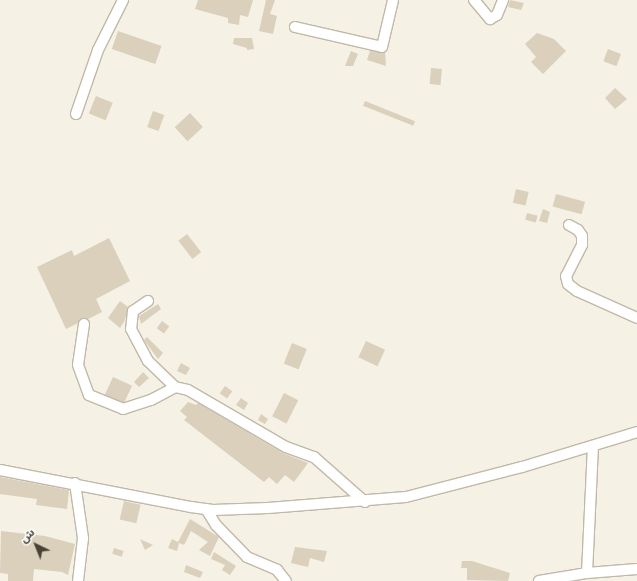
<!DOCTYPE html>
<html>
<head>
<meta charset="utf-8">
<style>
	body { margin:0 }
	#map { position:relative; width:637px; height:581px; overflow:hidden; background:#f5f1e5; font-family:"Fira Sans","Noto Sans Arabic",sans-serif }
	div>[style] { position:absolute }
	.building>* { inset:0; background:#dad0bc; transform-origin:0 0 }
	.roads { filter:drop-shadow(1px 0 #c1b9a7) drop-shadow(-1px 0 #c1b9a7) drop-shadow(0 1px #c1b9a7) drop-shadow(0 -1px #c1b9a7) }
	.minor>* { height:10px; margin:-5px; padding:0 5px; transform-origin:5px; border-radius:5px; background:#fff }
	span { translate:-50% -50%; white-space:nowrap; text-align:center; line-height:1.15; -webkit-text-stroke:3px #fff; paint-order:stroke }
	.north { position:absolute; left:16px; top:525px; width:40px; height:40px; -webkit-text-stroke:3px #fff; paint-order:stroke; rotate:317deg; font-size:11px; font-weight:700; line-height:16px; text-align:center; color:#484134 }
	.north::after { content:''; display:block; margin:auto; width:14px; height:18px; background:#484134; clip-path:polygon(50% 0,100% 100%,50% 72%,0 100%) }
</style>
</head>
<body>
<div id="map">
	<div class="building">
		<i style="clip-path:polygon(198px 0,253px 0,248px 17px,240px 15px,239px 25px,228px 23px,228px 18px,195px 9px)"></i>
		<i style="clip-path:polygon(266px 0,275px 0,270px 14px,277px 16px,273px 34px,259px 31px)"></i>
		<i style="clip-path:polygon(510px 0,524px 3px,521px 10px,508px 7px)"></i>
		<i style="left:118px;top:31px;width:46px;height:19px;rotate:19deg"></i>
		<i style="clip-path:polygon(537px 33px,554px 39px,566px 51px,543px 74px,531px 62px,536px 57px,525px 44px)"></i>
		<i style="clip-path:polygon(234px 38px,252px 38px,254px 49px,247px 50px,247px 48px,233px 44px)"></i>
		<i style="left:608px;top:49px;width:14px;height:13px;rotate:21deg"></i>
		<i style="clip-path:polygon(351px 51px,358px 54px,353px 66px,345px 66px)"></i>
		<i style="clip-path:polygon(370px 51px,385px 52px,386px 66px,367px 60px)"></i>
		<i style="left:431px;top:68px;width:11px;height:16px;rotate:5deg"></i>
		<i style="clip-path:polygon(615px 88px,627px 99px,615px 109px,605px 98px)"></i>
		<i style="left:96px;top:96px;width:18px;height:19px;rotate:22deg"></i>
		<i style="left:365px;top:101px;width:54px;height:5px;rotate:22deg"></i>
		<i style="left:153px;top:111px;width:12px;height:17px;rotate:20deg"></i>
		<i style="left:190px;top:113px;width:19px;height:21px;rotate:47deg"></i>
		<i style="left:516px;top:189px;width:13px;height:14px;rotate:13deg"></i>
		<i style="left:556px;top:194px;width:30px;height:13px;rotate:15deg"></i>
		<i style="clip-path:polygon(543px 209px,550px 212px,547px 223px,539px 221px)"></i>
		<i style="left:527px;top:213px;width:11px;height:7px;rotate:15deg"></i>
		<i style="left:187px;top:234px;width:23px;height:11px;rotate:52deg"></i>
		<i style="clip-path:polygon(109px 238px,130px 281px,96px 299px,102px 312px,88px 319px,81px 318px,78px 323px,66px 329px,37px 267px,72px 250px,74px 256px)"></i>
		<i style="clip-path:polygon(120px 301px,128px 307px,125px 320px,120px 328px,108px 318px)"></i>
		<i style="clip-path:polygon(158px 304px,161px 309px,141px 324px,139px 316px)"></i>
		<i style="left:162px;top:321px;width:9px;height:9px;rotate:36deg"></i>
		<i style="clip-path:polygon(147px 337px,163px 353px,158px 359px,144px 340px)"></i>
		<i style="left:366px;top:341px;width:21px;height:18px;rotate:25deg"></i>
		<i style="left:292px;top:343px;width:16px;height:22px;rotate:22deg"></i>
		<i style="clip-path:polygon(181px 363px,190px 368px,186px 375px,177px 371px)"></i>
		<i style="clip-path:polygon(143px 372px,149px 378px,139px 387px,134px 382px)"></i>
		<i style="left:113px;top:377px;width:21px;height:20px;rotate:25deg"></i>
		<i style="left:225px;top:386px;width:9px;height:9px;rotate:36deg"></i>
		<i style="left:284px;top:393px;width:16px;height:26px;rotate:27deg"></i>
		<i style="clip-path:polygon(241px 398px,248px 403px,244px 410px,236px 405px)"></i>
		<i style="clip-path:polygon(188px 402px,196px 405px,198px 403px,283px 453px,308px 463px,294px 482px,285px 475px,277px 484px,269px 477px,264px 482px,184px 420px,187px 417px,180px 411px)"></i>
		<i style="clip-path:polygon(261px 414px,268px 419px,265px 424px,258px 420px)"></i>
		<i style="clip-path:polygon(0 477px,69px 490px,67px 509px,36px 505px,37px 499px,0 494px)"></i>
		<i style="left:124px;top:501px;width:17px;height:19px;rotate:13deg"></i>
		<i style="clip-path:polygon(190px 519px,219px 537px,210px 556px,199px 550px,208px 542px,191px 531px,184px 545px,179px 543px,177px 551px,168px 548px,172px 539px,178px 542px)"></i>
		<i style="clip-path:polygon(1px 531px,45px 536px,75px 544px,68px 575px,62px 572px,34px 569px,33px 581px,8px 581px,8px 574px,0 573px)"></i>
		<i style="clip-path:polygon(140px 539px,153px 545px,145px 550px)"></i>
		<i style="clip-path:polygon(295px 547px,327px 551px,324px 562px,310px 558px,308px 567px,291px 563px)"></i>
		<i style="left:114px;top:548px;width:10px;height:6px;rotate:17deg"></i>
		<i style="clip-path:polygon(214px 552px,236px 566px,230px 575px,222px 570px,225px 565px,211px 559px)"></i>
		<i style="clip-path:polygon(462px 561px,472px 561px,510px 573px,508px 581px,467px 580px,467px 568px,461px 568px)"></i>
		<i style="clip-path:polygon(186px 565px,203px 572px,200px 578px,184px 572px)"></i>
	</div>
	<div class="roads">
		<div class="minor">
			<i style="left:474px;top:0;width:25px;rotate:50deg"></i>
			<i style="left:490px;top:19px;width:8px;rotate:-30deg"></i>
			<i style="left:497px;top:15px;width:16px;rotate:-68deg"></i>
			<i style="left:295px;top:27px;width:89px;rotate:12.9deg"></i>
			<i style="left:382px;top:47px;width:48px;rotate:-76.8deg"></i>
			<i style="left:76px;top:114px;width:68px;rotate:-71deg"></i>
			<i style="left:98px;top:50px;width:56px;rotate:-63.4deg"></i>
			<i style="left:569px;top:225px;width:10px;rotate:29deg"></i>
			<i style="left:578px;top:230px;width:7px;rotate:56deg"></i>
			<i style="left:582px;top:236px;width:9px;rotate:90deg"></i>
			<i style="left:582px;top:245px;width:35px;rotate:117deg"></i>
			<i style="left:566px;top:276px;width:8px;rotate:76deg"></i>
			<i style="left:568px;top:284px;width:11px;rotate:38deg"></i>
			<i style="left:577px;top:291px;width:66px;rotate:24.2deg"></i>
			<i style="left:148px;top:301px;width:18px;rotate:146deg"></i>
			<i style="left:133px;top:311px;width:18px;rotate:96deg"></i>
			<i style="left:131px;top:329px;width:36px;rotate:62deg"></i>
			<i style="left:148px;top:361px;width:37px;rotate:44deg"></i>
			<i style="left:84px;top:324px;width:41px;rotate:98.3deg"></i>
			<i style="left:78px;top:365px;width:32px;rotate:70deg"></i>
			<i style="left:89px;top:395px;width:37px;rotate:22deg"></i>
			<i style="left:123px;top:409px;width:29px;rotate:-18deg"></i>
			<i style="left:151px;top:400px;width:27px;rotate:-28deg"></i>
			<i style="left:175px;top:387px;width:13px;rotate:13deg"></i>
			<i style="left:188px;top:390px;width:113px;rotate:30.2deg"></i>
			<i style="left:286px;top:447px;width:30px;rotate:20deg"></i>
			<i style="left:314px;top:457px;width:68px;rotate:41.4deg"></i>
			<i style="left:0;top:470px;width:195px;rotate:11deg"></i>
			<i style="left:191px;top:507px;width:22px;rotate:8deg"></i>
			<i style="left:213px;top:510px;width:55px;rotate:-2.1deg"></i>
			<i style="left:268px;top:508px;width:138px;rotate:-4.6deg"></i>
			<i style="left:406px;top:497px;width:120px;rotate:-14.5deg"></i>
			<i style="left:522px;top:467px;width:120px;rotate:-16.9deg"></i>
			<i style="left:75px;top:483px;width:56px;rotate:81.7deg"></i>
			<i style="left:83px;top:538px;width:43px;rotate:96.6deg"></i>
			<i style="left:206px;top:509px;width:19px;rotate:58deg"></i>
			<i style="left:216px;top:525px;width:45px;rotate:45.9deg"></i>
			<i style="left:247px;top:557px;width:33px;rotate:23deg"></i>
			<i style="left:277px;top:570px;width:14px;rotate:51deg"></i>
			<i style="left:587px;top:573px;width:50px;rotate:-4.6deg"></i>
			<i style="left:539px;top:581px;width:49px;rotate:-9.5deg"></i>
			<i style="left:587px;top:573px;width:127px;rotate:-87.3deg"></i>
		</div>
	</div>
	<div class="north">ش</div>
</div>
</body>
</html>
